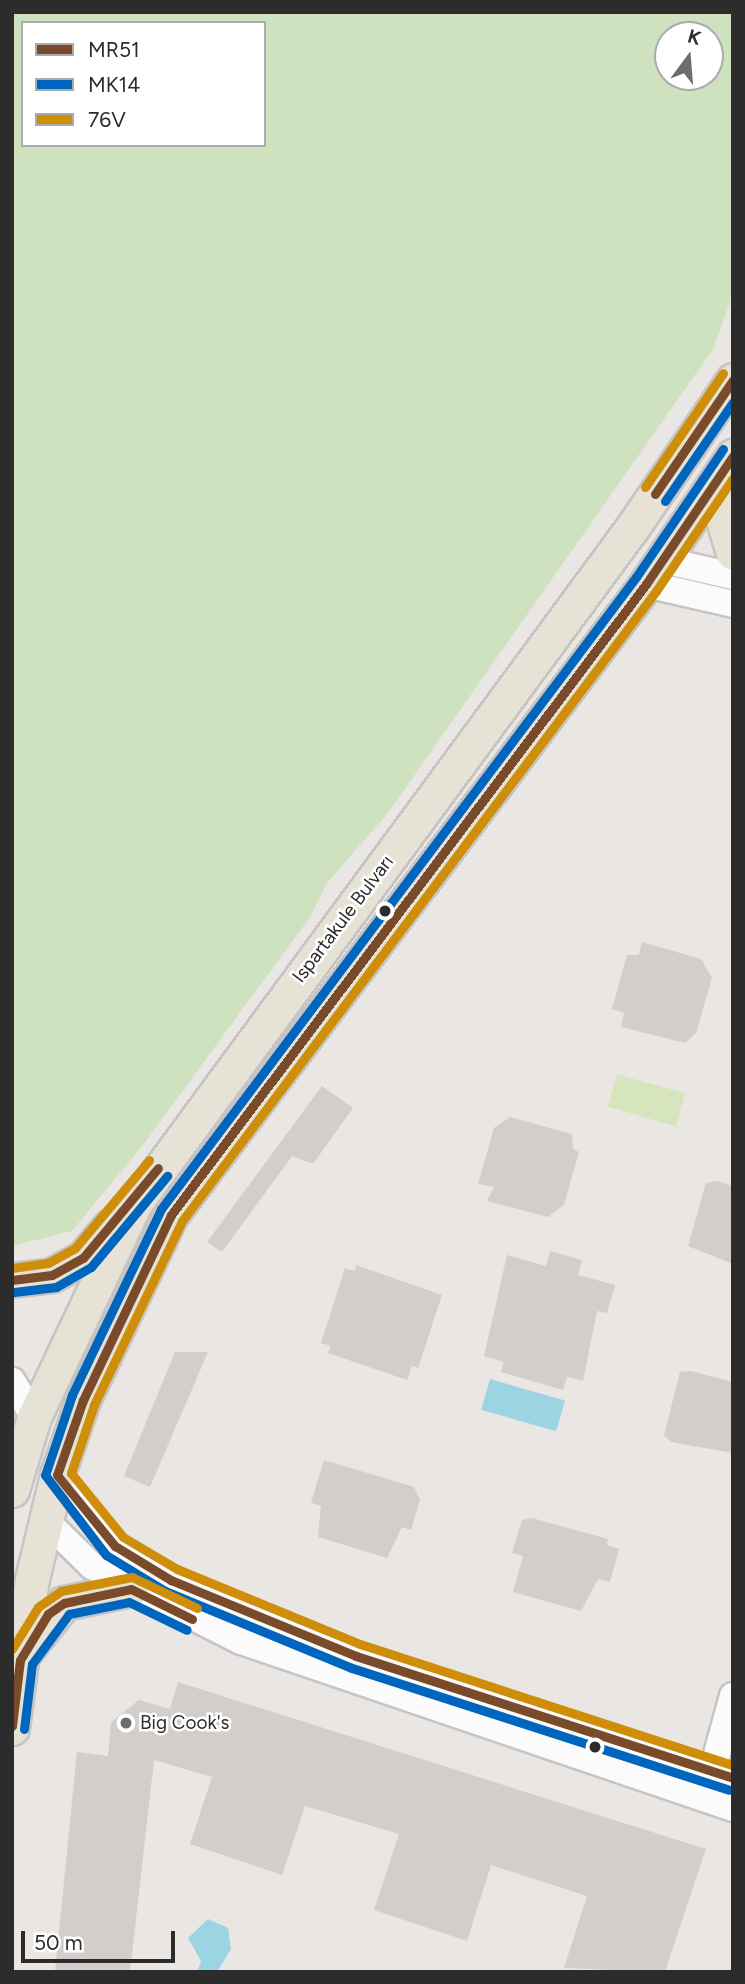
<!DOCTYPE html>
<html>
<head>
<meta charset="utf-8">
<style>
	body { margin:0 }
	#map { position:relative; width:745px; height:1984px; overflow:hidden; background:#e9e6e3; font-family:Figtree,sans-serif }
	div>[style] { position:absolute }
	.green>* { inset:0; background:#cee2bf }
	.pitch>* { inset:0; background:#d7e5bd; transform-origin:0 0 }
	.water>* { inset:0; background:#9dd4e4; transform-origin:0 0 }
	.building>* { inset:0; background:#d1cecc }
	.roads { filter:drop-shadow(2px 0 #c6c4c5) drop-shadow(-2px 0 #c6c4c5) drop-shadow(0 2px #c6c4c5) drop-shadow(0 -2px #c6c4c5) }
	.minor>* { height:26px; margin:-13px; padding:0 13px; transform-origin:13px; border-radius:13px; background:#fcfbfb }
	.major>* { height:33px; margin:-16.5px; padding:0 16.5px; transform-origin:16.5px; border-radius:16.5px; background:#e6e2d6 }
	.bus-1>* { height:9px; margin:-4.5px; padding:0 4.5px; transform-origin:4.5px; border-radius:4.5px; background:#7a4b2a }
	.bus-2>* { height:9px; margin:-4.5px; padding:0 4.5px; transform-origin:4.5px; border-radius:4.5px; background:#0065bd }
	.bus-3>* { height:9px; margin:-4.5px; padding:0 4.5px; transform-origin:4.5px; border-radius:4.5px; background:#ce8e09 }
	.dots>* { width:19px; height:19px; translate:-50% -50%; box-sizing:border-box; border:4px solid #fff; border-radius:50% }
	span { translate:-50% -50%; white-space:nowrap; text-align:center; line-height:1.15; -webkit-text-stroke:5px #fff; paint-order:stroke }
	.street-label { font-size:19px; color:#2c2c2c }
	.poi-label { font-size:19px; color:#2c2c2c }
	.left { translate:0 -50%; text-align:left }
	.frame { position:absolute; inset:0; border:14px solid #2c2c2c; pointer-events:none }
	.legend { position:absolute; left:21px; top:21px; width:245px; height:126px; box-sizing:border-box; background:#fff; border:2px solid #ababab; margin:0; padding:9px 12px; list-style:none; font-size:21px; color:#2c2c2c }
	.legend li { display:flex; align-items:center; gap:14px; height:35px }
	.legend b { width:35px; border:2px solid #ababab }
	.north { position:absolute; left:654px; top:21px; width:70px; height:70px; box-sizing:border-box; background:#fff; border:2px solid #ababab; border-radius:50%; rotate:16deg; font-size:19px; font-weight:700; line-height:28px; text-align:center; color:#2c2c2c }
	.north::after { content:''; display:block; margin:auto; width:24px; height:32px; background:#6e6d6c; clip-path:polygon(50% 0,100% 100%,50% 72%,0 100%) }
	.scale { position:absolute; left:21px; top:1931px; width:154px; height:32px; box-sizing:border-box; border:4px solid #2c2c2c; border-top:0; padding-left:9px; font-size:21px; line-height:24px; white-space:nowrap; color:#2c2c2c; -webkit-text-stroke:5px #fff; paint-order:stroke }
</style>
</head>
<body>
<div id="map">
	<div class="green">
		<i style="clip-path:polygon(evenodd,12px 12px,733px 12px,733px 294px,713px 349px,388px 813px,327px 883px,310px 917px,143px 1145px,72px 1231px,12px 1246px,12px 12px,23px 23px,264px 23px,264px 145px,23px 145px,23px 23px,12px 12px,668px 35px,710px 35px,710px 77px,668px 77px,668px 35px)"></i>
	</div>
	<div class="pitch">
		<i style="left:617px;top:1074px;width:71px;height:34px;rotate:16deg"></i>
	</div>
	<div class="water">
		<i style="left:490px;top:1379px;width:78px;height:32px;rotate:16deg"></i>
		<i style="clip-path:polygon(208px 1919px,228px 1928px,231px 1949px,217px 1972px,197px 1972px,201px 1961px,188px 1938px)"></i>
	</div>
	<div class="building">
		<i style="clip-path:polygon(642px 942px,701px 959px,712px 978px,696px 1033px,685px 1043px,621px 1027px,624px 1013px,612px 1009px,627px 955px,639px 955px)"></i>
		<i style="clip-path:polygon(322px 1086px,353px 1108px,313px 1164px,292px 1156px,222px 1252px,207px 1242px)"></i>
		<i style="clip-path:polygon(510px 1117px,572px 1134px,573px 1149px,579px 1152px,564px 1205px,548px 1217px,487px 1201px,494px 1187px,478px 1184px,494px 1128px)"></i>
		<i style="clip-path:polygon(717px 1181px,733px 1186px,733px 1264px,688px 1246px,706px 1183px)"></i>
		<i style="clip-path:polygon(550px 1251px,582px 1260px,578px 1275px,615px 1285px,607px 1313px,597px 1311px,583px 1381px,567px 1377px,563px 1390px,501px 1372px,504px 1362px,484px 1356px,507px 1255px,546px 1266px)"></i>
		<i style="clip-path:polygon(356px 1265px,442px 1295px,418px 1368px,412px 1366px,407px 1380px,328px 1353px,331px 1346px,321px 1343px,345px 1268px,355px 1271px)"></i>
		<i style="clip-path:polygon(175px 1352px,208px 1352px,150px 1487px,124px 1476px)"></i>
		<i style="clip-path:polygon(691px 1371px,733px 1382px,733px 1453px,671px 1442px,664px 1435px,680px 1372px)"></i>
		<i style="clip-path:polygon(324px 1460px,414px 1487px,420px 1500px,411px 1530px,402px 1527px,387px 1558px,318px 1537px,321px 1506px,311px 1503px)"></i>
		<i style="clip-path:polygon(532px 1518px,608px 1539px,607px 1545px,619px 1549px,610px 1582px,598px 1579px,581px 1611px,513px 1592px,523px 1556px,512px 1553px,522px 1520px)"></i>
		<i style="clip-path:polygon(178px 1682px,706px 1849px,665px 1972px,564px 1968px,587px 1896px,491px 1865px,467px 1941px,374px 1910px,399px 1834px,305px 1806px,282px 1875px,190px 1844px,212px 1777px,154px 1760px,130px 1972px,55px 1972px,77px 1752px,108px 1756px,111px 1722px,139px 1700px,170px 1709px)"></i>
	</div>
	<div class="roads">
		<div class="minor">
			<i style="left:663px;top:560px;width:72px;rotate:12.9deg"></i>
			<i style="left:646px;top:584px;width:89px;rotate:12.9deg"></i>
			<i style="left:12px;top:1381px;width:42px;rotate:58.6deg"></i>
			<i style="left:57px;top:1475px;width:92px;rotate:50.8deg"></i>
			<i style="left:115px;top:1546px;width:66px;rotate:31.3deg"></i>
			<i style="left:171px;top:1580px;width:200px;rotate:22.3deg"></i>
			<i style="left:356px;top:1656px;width:396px;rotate:17.9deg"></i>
			<i style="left:45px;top:1520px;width:66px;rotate:44.4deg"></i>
			<i style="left:92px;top:1566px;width:167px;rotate:26.7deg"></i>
			<i style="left:241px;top:1641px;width:520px;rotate:18.75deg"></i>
			<i style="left:712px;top:1772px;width:79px;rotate:-74.6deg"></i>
		</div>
		<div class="major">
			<i style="left:729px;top:472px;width:35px;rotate:106deg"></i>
			<i style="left:719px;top:506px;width:49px;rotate:73.4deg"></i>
			<i style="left:12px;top:1280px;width:40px;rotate:-7.1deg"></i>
			<i style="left:52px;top:1275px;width:35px;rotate:-29deg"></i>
			<i style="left:83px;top:1258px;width:42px;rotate:-49.8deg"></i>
			<i style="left:12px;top:1490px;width:76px;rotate:-73.2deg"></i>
			<i style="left:34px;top:1417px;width:237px;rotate:-64.7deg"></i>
			<i style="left:135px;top:1203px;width:838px;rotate:-53.64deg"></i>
			<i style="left:632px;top:528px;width:179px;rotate:-55.7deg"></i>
			<i style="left:27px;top:1649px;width:59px;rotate:-51.2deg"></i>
			<i style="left:64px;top:1603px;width:68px;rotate:-11.8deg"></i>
			<i style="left:12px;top:1728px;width:150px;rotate:-82.4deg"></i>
			<i style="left:32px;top:1579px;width:107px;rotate:-76.5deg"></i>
			<i style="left:57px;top:1475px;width:79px;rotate:-70.9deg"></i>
			<i style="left:83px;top:1400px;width:205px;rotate:-64.6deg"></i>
			<i style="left:171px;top:1215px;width:790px;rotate:-53.03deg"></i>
			<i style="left:646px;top:584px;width:155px;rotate:-55.8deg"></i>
		</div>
	</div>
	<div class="bus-1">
		<i style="left:733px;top:456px;width:155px;rotate:124.2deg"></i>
		<i style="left:646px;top:584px;width:790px;rotate:126.97deg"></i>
		<i style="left:171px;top:1215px;width:205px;rotate:115.4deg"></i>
		<i style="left:83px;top:1400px;width:79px;rotate:109.1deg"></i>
		<i style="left:57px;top:1475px;width:92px;rotate:50.8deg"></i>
		<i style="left:115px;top:1546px;width:66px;rotate:31.3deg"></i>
		<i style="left:171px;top:1580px;width:200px;rotate:22.3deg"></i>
		<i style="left:356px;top:1656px;width:396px;rotate:17.9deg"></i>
		<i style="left:655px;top:494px;width:138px;rotate:-55.6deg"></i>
		<i style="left:12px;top:1280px;width:40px;rotate:-7.1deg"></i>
		<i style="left:52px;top:1275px;width:35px;rotate:-29deg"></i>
		<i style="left:83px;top:1258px;width:117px;rotate:-50.2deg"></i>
		<i style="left:12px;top:1726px;width:66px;rotate:-83.1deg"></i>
		<i style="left:20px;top:1660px;width:54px;rotate:-58.7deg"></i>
		<i style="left:48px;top:1614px;width:19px;rotate:-35deg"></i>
		<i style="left:64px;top:1603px;width:68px;rotate:-11.8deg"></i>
		<i style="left:131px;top:1589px;width:68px;rotate:26.2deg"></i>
	</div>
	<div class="bus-2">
		<i style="left:723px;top:449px;width:155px;rotate:124.2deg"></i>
		<i style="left:636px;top:577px;width:791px;rotate:126.93deg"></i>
		<i style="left:161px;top:1209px;width:206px;rotate:115.6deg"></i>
		<i style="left:72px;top:1395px;width:84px;rotate:108.6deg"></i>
		<i style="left:45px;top:1475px;width:101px;rotate:52.7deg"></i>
		<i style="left:106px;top:1555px;width:69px;rotate:31.4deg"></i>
		<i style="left:165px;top:1591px;width:202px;rotate:22.4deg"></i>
		<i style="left:352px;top:1668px;width:396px;rotate:17.9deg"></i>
		<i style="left:665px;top:501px;width:120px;rotate:-55.5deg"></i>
		<i style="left:14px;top:1292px;width:42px;rotate:-6.8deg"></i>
		<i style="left:56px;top:1287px;width:40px;rotate:-29.7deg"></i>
		<i style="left:91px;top:1267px;width:119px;rotate:-50.1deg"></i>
		<i style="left:24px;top:1729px;width:65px;rotate:-83deg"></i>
		<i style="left:32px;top:1664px;width:62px;rotate:-53.5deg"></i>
		<i style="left:69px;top:1614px;width:61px;rotate:-11.3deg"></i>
		<i style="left:129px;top:1602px;width:64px;rotate:25.8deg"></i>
	</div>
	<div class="bus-3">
		<i style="left:733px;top:478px;width:137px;rotate:124.3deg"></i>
		<i style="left:656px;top:591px;width:788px;rotate:126.96deg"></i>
		<i style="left:182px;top:1221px;width:204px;rotate:115.6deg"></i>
		<i style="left:94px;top:1405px;width:72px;rotate:108.7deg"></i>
		<i style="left:71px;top:1473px;width:82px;rotate:50.9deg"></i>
		<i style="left:123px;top:1537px;width:63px;rotate:30.7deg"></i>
		<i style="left:177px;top:1569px;width:198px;rotate:22.3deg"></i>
		<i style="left:360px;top:1644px;width:392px;rotate:18deg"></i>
		<i style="left:645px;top:487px;width:138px;rotate:-55.6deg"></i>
		<i style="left:12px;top:1268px;width:36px;rotate:-8deg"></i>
		<i style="left:48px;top:1263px;width:31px;rotate:-29deg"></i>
		<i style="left:75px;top:1248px;width:115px;rotate:-49.9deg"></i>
		<i style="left:12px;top:1649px;width:49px;rotate:-58.2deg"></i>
		<i style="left:38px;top:1607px;width:28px;rotate:-35deg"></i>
		<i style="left:61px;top:1591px;width:72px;rotate:-11.2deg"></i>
		<i style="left:132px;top:1577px;width:72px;rotate:25.5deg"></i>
	</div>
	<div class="dots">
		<i style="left:385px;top:911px;background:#2c2c2c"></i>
		<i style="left:126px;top:1723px;background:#6e6d6c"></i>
		<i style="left:595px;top:1747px;background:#2c2c2c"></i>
	</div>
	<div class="street-label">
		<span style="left:343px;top:919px;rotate:-53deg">Ispartakule Bulvarı</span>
	</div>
	<div class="poi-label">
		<span class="left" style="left:140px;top:1723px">Big Cook's</span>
	</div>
	<div class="frame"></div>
	<ul class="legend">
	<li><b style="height:9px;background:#7a4b2a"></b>MR51</li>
	<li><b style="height:9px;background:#0065bd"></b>MK14</li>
	<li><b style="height:9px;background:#ce8e09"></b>76V</li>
	</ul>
	<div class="north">K</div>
	<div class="scale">50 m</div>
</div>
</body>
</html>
